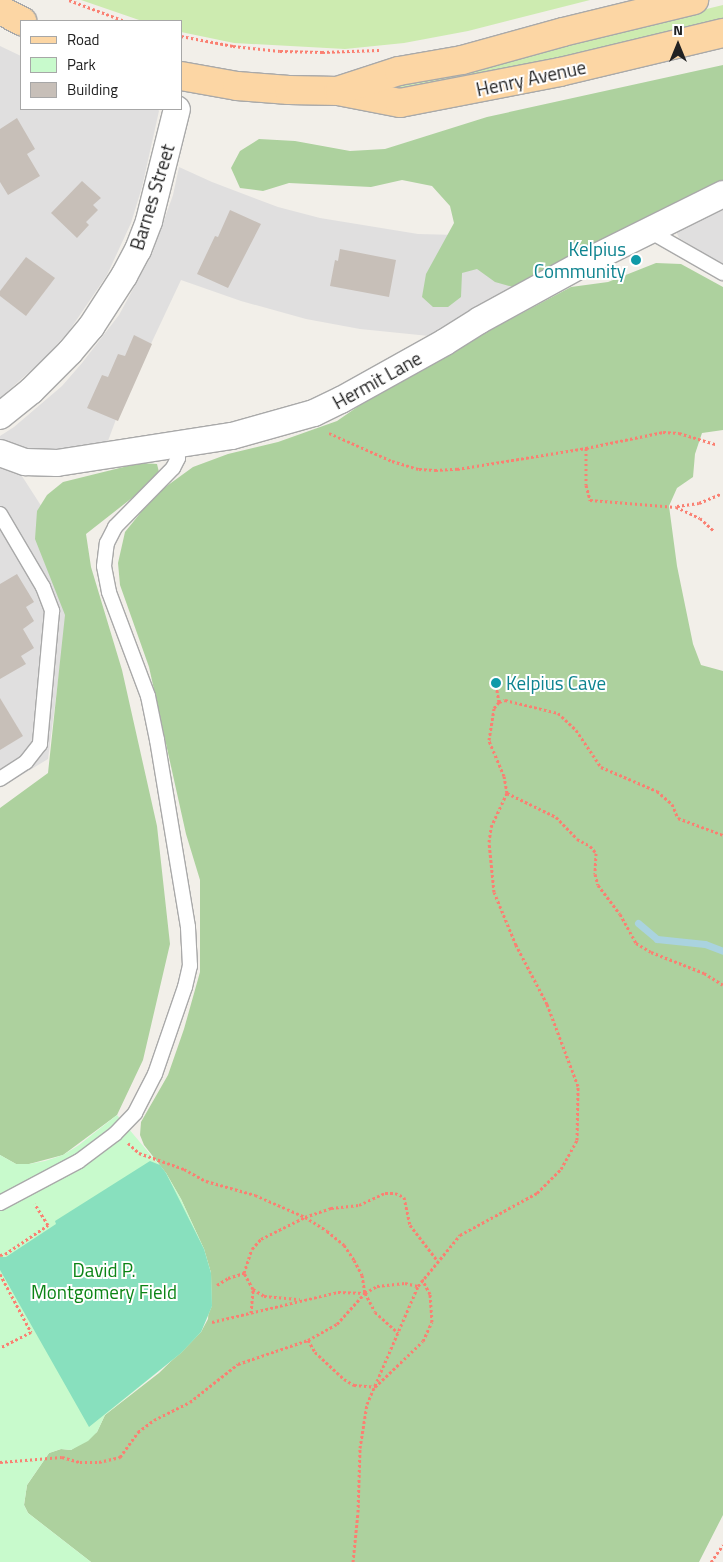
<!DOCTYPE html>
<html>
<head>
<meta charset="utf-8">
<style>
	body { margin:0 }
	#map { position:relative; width:723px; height:1562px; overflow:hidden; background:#f2efe9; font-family:"Titillium Web",sans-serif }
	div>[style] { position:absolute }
	.residential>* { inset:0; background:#e0dfdf }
	.grass>* { inset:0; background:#cdebb0 }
	.forest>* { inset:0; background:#add19e }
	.park>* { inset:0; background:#c8facc }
	.pitch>* { inset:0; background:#88e0be }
	.stream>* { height:7px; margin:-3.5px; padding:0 3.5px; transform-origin:3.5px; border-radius:3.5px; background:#aad3df }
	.building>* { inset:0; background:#c7bfb8 }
	.path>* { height:3px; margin-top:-1.5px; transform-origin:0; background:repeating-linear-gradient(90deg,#fa8072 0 2.5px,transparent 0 5px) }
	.roads { filter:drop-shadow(1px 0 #a9a9a9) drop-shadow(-1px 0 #a9a9a9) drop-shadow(0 1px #a9a9a9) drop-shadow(0 -1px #a9a9a9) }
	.lane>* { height:14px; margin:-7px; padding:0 7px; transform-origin:7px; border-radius:7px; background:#fff }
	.street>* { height:26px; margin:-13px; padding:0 13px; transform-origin:13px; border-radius:13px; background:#fff }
	.primary>* { height:28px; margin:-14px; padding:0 14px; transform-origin:14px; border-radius:14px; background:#fcd6a4 }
	.dots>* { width:14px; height:14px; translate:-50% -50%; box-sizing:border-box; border:2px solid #fff; border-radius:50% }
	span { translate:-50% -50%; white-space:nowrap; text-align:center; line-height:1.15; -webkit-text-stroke:4px #fff; paint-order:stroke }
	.street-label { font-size:19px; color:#222 }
	.culture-label { font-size:19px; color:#0d838f }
	.right { translate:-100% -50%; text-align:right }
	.left { translate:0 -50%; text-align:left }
	.park-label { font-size:19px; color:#0c8416 }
	.legend { position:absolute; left:20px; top:20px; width:162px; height:90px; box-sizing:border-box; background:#fff; border:1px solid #a7a7a7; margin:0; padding:6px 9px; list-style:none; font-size:15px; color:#222 }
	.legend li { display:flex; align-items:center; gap:10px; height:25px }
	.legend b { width:25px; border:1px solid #a7a7a7 }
	.north { position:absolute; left:653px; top:20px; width:50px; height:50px; -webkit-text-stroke:4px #fff; paint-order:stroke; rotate:0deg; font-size:14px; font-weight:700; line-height:20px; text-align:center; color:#222 }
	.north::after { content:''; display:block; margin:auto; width:18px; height:22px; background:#222; clip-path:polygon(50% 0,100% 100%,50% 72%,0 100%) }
</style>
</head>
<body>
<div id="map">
	<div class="residential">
		<i style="clip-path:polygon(0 46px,21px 56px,21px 109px,158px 109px,159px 111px,142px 187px,131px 223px,107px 275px,69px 331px,45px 358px,0 398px)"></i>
		<i style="clip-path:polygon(179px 167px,212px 182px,278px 207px,320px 218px,418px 234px,496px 236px,650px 219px,439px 337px,360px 329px,306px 319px,241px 301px,181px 280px,118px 414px,105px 449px,44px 458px,0 441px,0 436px,14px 427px,62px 386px,82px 363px,119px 315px,152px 254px,173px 195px)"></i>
		<i style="clip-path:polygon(723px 203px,723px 265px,679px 238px,676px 231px)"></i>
		<i style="clip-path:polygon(0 454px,20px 473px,74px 557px,48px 759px,0 788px)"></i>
	</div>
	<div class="grass">
		<i style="clip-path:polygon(81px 0,590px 0,468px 31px,404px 43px,345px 49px,234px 43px,181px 32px,181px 21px,142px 21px)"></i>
		<i style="clip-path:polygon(723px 5px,723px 21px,585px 55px,393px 92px,389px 86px,491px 66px,591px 37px)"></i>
	</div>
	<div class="forest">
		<i style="clip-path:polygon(723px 65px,723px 180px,679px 207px,513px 287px,495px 282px,477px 269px,462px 273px,461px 297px,448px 307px,433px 307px,422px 297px,426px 274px,454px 223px,450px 206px,432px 186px,402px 180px,371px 187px,289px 183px,263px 191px,240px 188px,231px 168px,240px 151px,259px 139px,295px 141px,350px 151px,385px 149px,487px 117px)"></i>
		<i style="clip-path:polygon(656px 263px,681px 264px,723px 287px,723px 430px,702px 433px,695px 454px,693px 477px,677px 488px,669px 506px,677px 566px,693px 644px,701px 665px,723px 671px,723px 1515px,699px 1562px,91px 1562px,28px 1513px,24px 1505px,27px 1485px,49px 1453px,61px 1449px,71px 1450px,97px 1432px,105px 1415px,159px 1373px,201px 1332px,208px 1319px,211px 1273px,204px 1249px,181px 1199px,166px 1173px,144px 1145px,140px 1135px,141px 1122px,168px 1075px,184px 1029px,200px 972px,200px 880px,186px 834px,149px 667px,120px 585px,118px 563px,125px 532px,142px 511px,164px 488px,193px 467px,228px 454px,278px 442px,337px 421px,379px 392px,454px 349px,571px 287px,608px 282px)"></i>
		<i style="clip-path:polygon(140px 463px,157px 464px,160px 476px,86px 534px,91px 567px,122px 670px,157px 826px,170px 944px,143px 1060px,117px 1115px,63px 1155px,29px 1164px,16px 1164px,0 1155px,0 808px,48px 773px,65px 615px,35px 539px,37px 511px,47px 495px,63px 482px)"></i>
	</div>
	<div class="park">
		<i style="clip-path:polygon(117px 1115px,166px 1173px,181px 1199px,204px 1249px,211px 1273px,212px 1306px,201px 1332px,181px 1353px,105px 1415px,97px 1432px,88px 1441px,71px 1450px,61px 1449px,49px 1453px,27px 1485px,24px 1505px,28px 1513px,91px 1562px,0 1562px,0 1155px,16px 1164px,29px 1164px,45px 1161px,63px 1155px,79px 1145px)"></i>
	</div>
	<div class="pitch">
		<i style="clip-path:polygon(150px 1161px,160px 1165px,166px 1173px,204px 1249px,211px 1273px,212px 1306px,201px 1332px,181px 1353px,89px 1427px,0 1270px,0 1257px,6px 1257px,56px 1224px,55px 1221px)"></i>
	</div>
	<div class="stream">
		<i style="left:638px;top:923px;width:25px;rotate:40deg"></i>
		<i style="left:657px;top:939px;width:48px;rotate:5.9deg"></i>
		<i style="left:705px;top:944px;width:19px;rotate:21deg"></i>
	</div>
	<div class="building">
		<i style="clip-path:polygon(17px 118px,35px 149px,27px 154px,40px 176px,8px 195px,0 182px,0 129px)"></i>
		<i style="clip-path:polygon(82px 181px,101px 198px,93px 205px,98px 210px,86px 222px,89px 225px,77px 238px,51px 213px)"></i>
		<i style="clip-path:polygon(230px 210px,261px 224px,228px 288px,197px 274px,215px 236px,218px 237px)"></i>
		<i style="clip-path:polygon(340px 249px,396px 260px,389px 297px,330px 286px,335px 260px,338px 261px)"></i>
		<i style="clip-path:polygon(26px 257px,55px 278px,26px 316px,0 296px,0 291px)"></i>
		<i style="clip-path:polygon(134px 335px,152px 344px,118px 421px,87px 408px,102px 375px,108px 377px,118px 354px,125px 356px)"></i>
		<i style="clip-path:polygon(17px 574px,34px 602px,26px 607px,34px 621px,23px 629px,34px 648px,21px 656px,26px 664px,0 679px,0 584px)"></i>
		<i style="clip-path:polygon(0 698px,23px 736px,0 750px)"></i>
	</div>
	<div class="path">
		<i style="left:69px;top:0;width:60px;rotate:20.6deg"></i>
		<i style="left:181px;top:36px;width:53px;rotate:10.9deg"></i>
		<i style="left:233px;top:46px;width:47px;rotate:6.1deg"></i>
		<i style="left:280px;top:51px;width:42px;rotate:1.4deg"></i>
		<i style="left:322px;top:52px;width:57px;rotate:-2deg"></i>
		<i style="left:329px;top:433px;width:69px;rotate:24deg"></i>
		<i style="left:392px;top:461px;width:28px;rotate:17deg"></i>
		<i style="left:419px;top:469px;width:16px;rotate:4deg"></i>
		<i style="left:435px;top:470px;width:22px;rotate:-3deg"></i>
		<i style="left:457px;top:469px;width:131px;rotate:-9.2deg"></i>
		<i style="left:586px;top:448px;width:79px;rotate:-11.7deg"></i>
		<i style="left:663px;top:432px;width:16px;rotate:4deg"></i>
		<i style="left:679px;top:433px;width:38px;rotate:17deg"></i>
		<i style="left:586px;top:448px;width:37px;rotate:90deg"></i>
		<i style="left:586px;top:485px;width:16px;rotate:75deg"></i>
		<i style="left:590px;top:500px;width:86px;rotate:4.7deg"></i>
		<i style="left:676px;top:507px;width:26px;rotate:25deg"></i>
		<i style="left:700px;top:518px;width:18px;rotate:43deg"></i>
		<i style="left:677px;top:506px;width:22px;rotate:-8deg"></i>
		<i style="left:699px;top:503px;width:23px;rotate:-23deg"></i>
		<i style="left:496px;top:685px;width:17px;rotate:80deg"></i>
		<i style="left:507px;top:793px;width:55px;rotate:26.1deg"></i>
		<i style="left:556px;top:817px;width:30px;rotate:46deg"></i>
		<i style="left:577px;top:839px;width:15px;rotate:28deg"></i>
		<i style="left:590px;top:846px;width:9px;rotate:49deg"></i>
		<i style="left:596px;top:853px;width:21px;rotate:93deg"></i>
		<i style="left:595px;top:874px;width:11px;rotate:75deg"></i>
		<i style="left:598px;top:885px;width:36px;rotate:53deg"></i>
		<i style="left:620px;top:914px;width:33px;rotate:61deg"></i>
		<i style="left:636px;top:943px;width:17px;rotate:31deg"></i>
		<i style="left:651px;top:952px;width:57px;rotate:21.6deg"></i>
		<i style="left:704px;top:973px;width:22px;rotate:32deg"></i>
		<i style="left:128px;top:1143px;width:15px;rotate:42deg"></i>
		<i style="left:139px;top:1153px;width:48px;rotate:19.6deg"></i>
		<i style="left:184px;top:1169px;width:25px;rotate:29deg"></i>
		<i style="left:206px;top:1181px;width:51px;rotate:15.9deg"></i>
		<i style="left:255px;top:1195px;width:55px;rotate:23.7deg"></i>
		<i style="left:305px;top:1217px;width:26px;rotate:32deg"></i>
		<i style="left:327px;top:1231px;width:22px;rotate:39deg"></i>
		<i style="left:344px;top:1245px;width:18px;rotate:56deg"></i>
		<i style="left:354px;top:1260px;width:17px;rotate:62deg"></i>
		<i style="left:362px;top:1275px;width:18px;rotate:81deg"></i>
		<i style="left:365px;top:1293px;width:21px;rotate:62deg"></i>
		<i style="left:375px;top:1312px;width:31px;rotate:42deg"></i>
		<i style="left:0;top:1255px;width:5px;rotate:-11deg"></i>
		<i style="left:5px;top:1254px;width:52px;rotate:-34deg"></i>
		<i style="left:48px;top:1225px;width:25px;rotate:-122deg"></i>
		<i style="left:0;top:1274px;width:66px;rotate:61.9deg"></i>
		<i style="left:31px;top:1332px;width:35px;rotate:153deg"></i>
		<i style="left:217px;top:1285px;width:13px;rotate:-32deg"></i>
		<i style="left:228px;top:1278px;width:17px;rotate:-17deg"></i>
		<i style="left:253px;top:1289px;width:13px;rotate:32deg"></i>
		<i style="left:264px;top:1296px;width:36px;rotate:5deg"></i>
		<i style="left:251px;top:1313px;width:24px;rotate:-85deg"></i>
		<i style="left:253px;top:1289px;width:18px;rotate:-119deg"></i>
		<i style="left:244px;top:1273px;width:25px;rotate:-72deg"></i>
		<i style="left:252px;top:1249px;width:13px;rotate:-48deg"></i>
		<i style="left:261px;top:1239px;width:49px;rotate:-26.6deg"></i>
		<i style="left:305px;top:1217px;width:28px;rotate:-19deg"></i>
		<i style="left:331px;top:1208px;width:28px;rotate:-6deg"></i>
		<i style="left:359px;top:1205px;width:29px;rotate:-25deg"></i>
		<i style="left:385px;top:1193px;width:10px"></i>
		<i style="left:395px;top:1193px;width:10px;rotate:24deg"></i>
		<i style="left:404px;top:1197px;width:29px;rotate:78deg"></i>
		<i style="left:410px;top:1225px;width:44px;rotate:52.4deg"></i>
		<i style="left:212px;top:1322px;width:130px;rotate:-13.4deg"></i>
		<i style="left:338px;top:1292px;width:27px;rotate:2deg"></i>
		<i style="left:308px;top:1340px;width:33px;rotate:-29deg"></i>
		<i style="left:337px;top:1324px;width:42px;rotate:-47.9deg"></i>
		<i style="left:365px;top:1293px;width:14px;rotate:-30deg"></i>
		<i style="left:377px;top:1286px;width:28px;rotate:-6deg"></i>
		<i style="left:405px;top:1283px;width:13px;rotate:13deg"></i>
		<i style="left:0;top:1462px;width:62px;rotate:-4.6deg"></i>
		<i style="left:62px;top:1457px;width:19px;rotate:16deg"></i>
		<i style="left:80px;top:1462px;width:19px"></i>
		<i style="left:99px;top:1462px;width:22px;rotate:-13deg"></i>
		<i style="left:120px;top:1457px;width:31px;rotate:-54deg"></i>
		<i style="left:138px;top:1432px;width:20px;rotate:-37deg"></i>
		<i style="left:154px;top:1420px;width:40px;rotate:-26.6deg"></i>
		<i style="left:190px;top:1402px;width:61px;rotate:-38.4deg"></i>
		<i style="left:238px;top:1364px;width:74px;rotate:-18.9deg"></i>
		<i style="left:308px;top:1340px;width:14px;rotate:60deg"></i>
		<i style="left:315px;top:1352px;width:40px;rotate:43deg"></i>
		<i style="left:344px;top:1379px;width:12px;rotate:31deg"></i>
		<i style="left:354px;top:1385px;width:21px;rotate:5deg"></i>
		<i style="left:375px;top:1387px;width:66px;rotate:-43.8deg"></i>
		<i style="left:423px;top:1341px;width:21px;rotate:-65deg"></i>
		<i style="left:432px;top:1322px;width:28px;rotate:-94deg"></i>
		<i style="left:430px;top:1294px;width:17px;rotate:-118deg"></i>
		<i style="left:353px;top:1562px;width:50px;rotate:-84.3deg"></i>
		<i style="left:358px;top:1512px;width:64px;rotate:-88.2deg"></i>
		<i style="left:360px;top:1448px;width:45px;rotate:-81deg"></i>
		<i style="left:367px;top:1404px;width:129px;rotate:-66.6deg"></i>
		<i style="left:418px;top:1286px;width:66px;rotate:-50.5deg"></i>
		<i style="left:460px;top:1235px;width:88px;rotate:-28.6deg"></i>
		<i style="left:537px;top:1193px;width:34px;rotate:-45deg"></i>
		<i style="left:561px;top:1169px;width:33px;rotate:-61deg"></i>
		<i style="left:577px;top:1140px;width:54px;rotate:-88.9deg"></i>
		<i style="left:578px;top:1086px;width:88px;rotate:-110.7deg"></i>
		<i style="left:547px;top:1004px;width:67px;rotate:-117.7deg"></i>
		<i style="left:516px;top:945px;width:57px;rotate:-112.5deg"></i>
		<i style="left:494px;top:892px;width:50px;rotate:-95.7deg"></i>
		<i style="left:489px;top:842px;width:15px;rotate:-82deg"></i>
		<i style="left:491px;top:827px;width:38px;rotate:-65deg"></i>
		<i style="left:507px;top:793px;width:17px;rotate:-100deg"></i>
		<i style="left:504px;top:776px;width:39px;rotate:-113deg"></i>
		<i style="left:489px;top:740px;width:32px;rotate:-81deg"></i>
		<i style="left:494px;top:708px;width:8px;rotate:-50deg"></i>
		<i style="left:499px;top:702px;width:6px;rotate:-18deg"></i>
		<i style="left:505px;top:700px;width:55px;rotate:13.8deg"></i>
		<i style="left:558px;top:713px;width:25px;rotate:43deg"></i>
		<i style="left:576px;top:730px;width:45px;rotate:56deg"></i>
		<i style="left:601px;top:767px;width:61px;rotate:23.2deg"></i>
		<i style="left:657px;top:791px;width:20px;rotate:41deg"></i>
		<i style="left:672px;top:804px;width:15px;rotate:67deg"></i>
		<i style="left:678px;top:818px;width:48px;rotate:20.7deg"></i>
		<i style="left:711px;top:1562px;width:21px;rotate:-55deg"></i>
	</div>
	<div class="roads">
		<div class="lane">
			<i style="left:651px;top:232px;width:83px;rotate:29.7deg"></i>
			<i style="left:0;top:514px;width:85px;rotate:59.5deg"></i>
			<i style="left:43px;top:587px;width:26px;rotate:69deg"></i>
			<i style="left:52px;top:611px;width:134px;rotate:95.2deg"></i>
			<i style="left:40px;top:744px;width:23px;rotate:128deg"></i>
			<i style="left:26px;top:762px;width:31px;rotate:147deg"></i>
			<i style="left:0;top:1203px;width:89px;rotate:-28deg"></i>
			<i style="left:79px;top:1161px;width:45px;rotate:-36.9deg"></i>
			<i style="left:115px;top:1134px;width:29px;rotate:-46deg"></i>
			<i style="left:135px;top:1113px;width:44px;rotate:-62.9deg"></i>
			<i style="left:155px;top:1074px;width:92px;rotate:-71deg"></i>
			<i style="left:185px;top:987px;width:22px;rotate:-77deg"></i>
			<i style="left:190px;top:966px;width:39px;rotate:-93deg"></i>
			<i style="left:188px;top:927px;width:190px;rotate:-99.4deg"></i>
			<i style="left:157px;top:740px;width:45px;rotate:-101.6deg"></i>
			<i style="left:148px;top:696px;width:111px;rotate:-110.6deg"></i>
			<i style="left:109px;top:592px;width:26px;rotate:-101deg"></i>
			<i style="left:104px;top:566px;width:23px;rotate:-83deg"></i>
			<i style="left:107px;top:543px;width:18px;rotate:-63deg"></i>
			<i style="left:115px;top:527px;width:83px;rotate:-45.5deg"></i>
			<i style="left:173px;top:468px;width:11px;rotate:-63deg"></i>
			<i style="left:178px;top:458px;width:13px;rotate:-99deg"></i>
		</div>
		<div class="street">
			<i style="left:0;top:416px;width:40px;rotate:-39deg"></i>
			<i style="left:31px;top:391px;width:55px;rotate:-45deg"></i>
			<i style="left:70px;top:352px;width:33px;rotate:-50deg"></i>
			<i style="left:91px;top:327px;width:61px;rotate:-57.1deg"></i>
			<i style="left:124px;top:276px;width:30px;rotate:-62deg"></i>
			<i style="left:138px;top:250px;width:31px;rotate:-69deg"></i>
			<i style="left:149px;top:221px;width:115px;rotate:-76deg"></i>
			<i style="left:0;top:453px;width:27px;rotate:20deg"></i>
			<i style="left:25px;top:462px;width:32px;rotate:2deg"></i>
			<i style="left:57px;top:463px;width:177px;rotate:-8.8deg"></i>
			<i style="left:232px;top:436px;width:85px;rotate:-15.7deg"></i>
			<i style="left:314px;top:413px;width:30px;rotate:-26deg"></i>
			<i style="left:341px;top:400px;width:119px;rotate:-29.1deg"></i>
			<i style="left:445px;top:342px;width:41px;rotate:-32.2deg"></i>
			<i style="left:480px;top:320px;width:119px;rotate:-28.7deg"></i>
			<i style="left:584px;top:263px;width:155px;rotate:-26.4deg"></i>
		</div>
		<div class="primary">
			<i style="left:0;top:10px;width:25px;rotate:27deg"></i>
			<i style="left:181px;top:76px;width:57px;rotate:10.1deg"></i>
			<i style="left:237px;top:86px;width:52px;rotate:4.4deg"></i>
			<i style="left:289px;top:90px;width:49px;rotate:1.2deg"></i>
			<i style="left:338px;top:91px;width:63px;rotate:11deg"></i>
			<i style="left:400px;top:103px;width:163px;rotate:-11deg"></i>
			<i style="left:560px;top:72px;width:168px;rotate:-13.5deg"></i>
			<i style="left:340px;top:90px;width:62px;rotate:-17.9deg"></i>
			<i style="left:399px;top:71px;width:64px;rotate:-9.9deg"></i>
			<i style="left:462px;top:60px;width:105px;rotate:-15.5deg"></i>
			<i style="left:563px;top:32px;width:135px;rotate:-13.7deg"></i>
		</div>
	</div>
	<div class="dots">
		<i style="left:636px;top:260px;background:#0f9aa8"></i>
		<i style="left:496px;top:683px;background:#0f9aa8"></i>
	</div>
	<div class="street-label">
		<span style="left:531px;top:78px;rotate:-12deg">Henry Avenue</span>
		<span style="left:152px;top:197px;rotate:-73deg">Barnes Street</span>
		<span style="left:377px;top:380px;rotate:-29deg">Hermit Lane</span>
	</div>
	<div class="culture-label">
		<span class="right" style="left:626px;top:260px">Kelpius<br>Community</span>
		<span class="left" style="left:506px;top:683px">Kelpius Cave</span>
	</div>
	<div class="park-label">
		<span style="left:104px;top:1281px">David P.<br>Montgomery Field</span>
	</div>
	<ul class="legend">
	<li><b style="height:6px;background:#fcd6a4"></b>Road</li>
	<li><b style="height:14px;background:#c8facc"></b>Park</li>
	<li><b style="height:14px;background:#c7bfb8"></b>Building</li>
	</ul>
	<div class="north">N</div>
</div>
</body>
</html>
